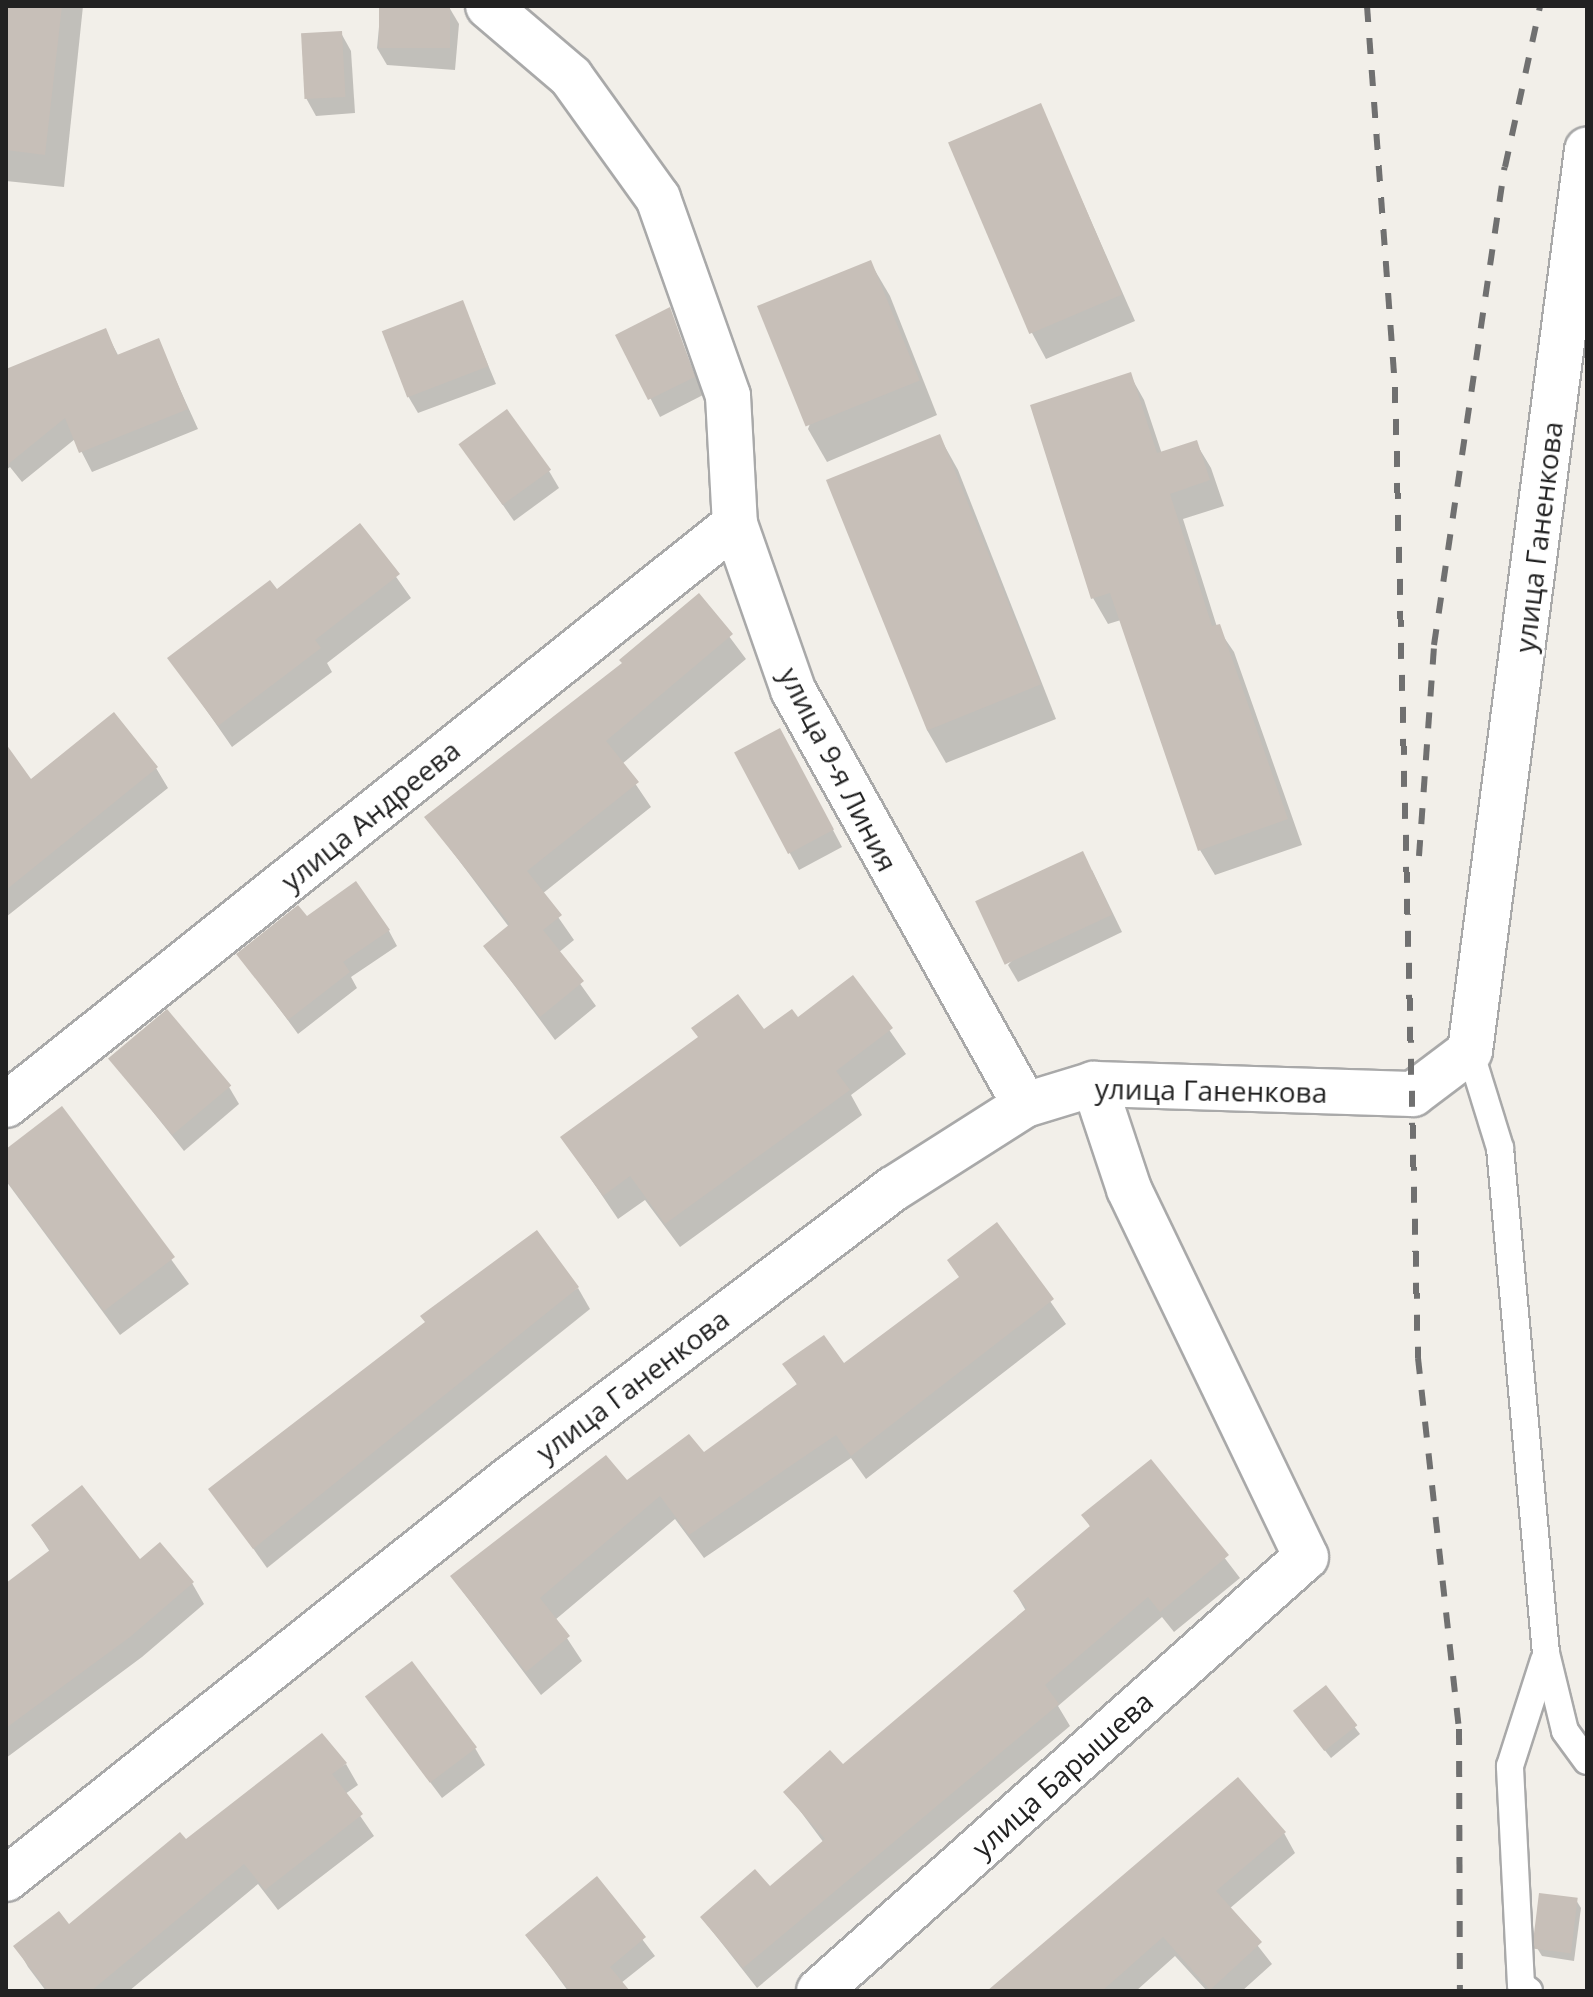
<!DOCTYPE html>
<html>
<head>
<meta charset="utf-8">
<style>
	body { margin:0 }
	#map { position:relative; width:1593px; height:1997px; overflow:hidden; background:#f2efe9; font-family:"Open Sans",sans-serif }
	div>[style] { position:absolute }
	.shadow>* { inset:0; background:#0003 }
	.building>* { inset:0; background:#c7bfb8; transform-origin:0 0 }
	.roads { filter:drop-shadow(2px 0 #a9a9a9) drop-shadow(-2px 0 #a9a9a9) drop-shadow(0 2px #a9a9a9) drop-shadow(0 -2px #a9a9a9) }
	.service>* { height:26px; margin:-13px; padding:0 13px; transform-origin:13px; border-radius:13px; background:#fff }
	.minor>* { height:44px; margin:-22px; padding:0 22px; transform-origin:22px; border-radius:22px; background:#fff }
	.tertiary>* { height:44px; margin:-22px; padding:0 22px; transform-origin:22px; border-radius:22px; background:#fff }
	.rail>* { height:6px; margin-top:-3px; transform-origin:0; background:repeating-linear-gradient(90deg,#707070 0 16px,transparent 0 32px) }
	span { translate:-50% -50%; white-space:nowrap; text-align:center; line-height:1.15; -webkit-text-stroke:6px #fff; paint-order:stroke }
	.street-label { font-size:28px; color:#222 }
	.frame { position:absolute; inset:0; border:8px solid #222; pointer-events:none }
</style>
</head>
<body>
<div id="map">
	<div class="shadow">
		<i style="clip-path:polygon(6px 6px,83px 6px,64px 187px,6px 181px)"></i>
		<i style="clip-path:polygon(381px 6px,449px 7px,459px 24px,455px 70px,387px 65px,377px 48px)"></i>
		<i style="clip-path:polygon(341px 33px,351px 51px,355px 113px,316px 116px,306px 98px)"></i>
		<i style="clip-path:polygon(1040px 105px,1135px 321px,1046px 359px,1032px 333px)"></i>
		<i style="clip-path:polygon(870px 262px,890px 296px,937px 415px,827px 462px,808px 429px)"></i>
		<i style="clip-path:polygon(462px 302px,496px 384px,418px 413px,408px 396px)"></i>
		<i style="clip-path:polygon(669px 309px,703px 395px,660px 417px,618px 335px)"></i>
		<i style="clip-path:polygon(105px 330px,119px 357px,158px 341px,198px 429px,92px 472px,75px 439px,22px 482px,10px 467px,6px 470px,6px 372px)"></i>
		<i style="clip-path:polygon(1130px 375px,1144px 400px,1162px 454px,1196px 443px,1211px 468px,1224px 506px,1183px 519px,1217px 627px,1234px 652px,1302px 845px,1215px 875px,1200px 850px,1121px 620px,1108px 624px,1093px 598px)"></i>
		<i style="clip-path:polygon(939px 436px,958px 470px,1056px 719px,946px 763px,927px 730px)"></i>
		<i style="clip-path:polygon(461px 445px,549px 471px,559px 488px,514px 521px)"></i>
		<i style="clip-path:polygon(360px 526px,411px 598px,327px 663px,332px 672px,232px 747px,170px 658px,276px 592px)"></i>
		<i style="clip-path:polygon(699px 596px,746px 659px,622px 764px,651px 807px,542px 894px,574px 940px,558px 953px,596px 1006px,555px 1040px,485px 946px,509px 927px,427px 818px,624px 664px)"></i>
		<i style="clip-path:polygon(789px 747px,842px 847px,799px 870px,736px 754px)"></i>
		<i style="clip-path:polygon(156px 768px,168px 788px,6px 917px,6px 776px,31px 782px)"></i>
		<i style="clip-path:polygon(1092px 870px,1122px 932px,1018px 982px,1008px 965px)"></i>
		<i style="clip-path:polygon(306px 918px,389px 931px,397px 946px,351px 977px,357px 988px,298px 1034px,239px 954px)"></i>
		<i style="clip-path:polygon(853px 978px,906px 1054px,851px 1095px,862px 1115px,680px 1247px,645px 1200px,618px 1219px,563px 1138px,699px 1038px,763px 1032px,797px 1020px)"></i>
		<i style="clip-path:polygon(111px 1059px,229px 1087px,239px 1104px,184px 1151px)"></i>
		<i style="clip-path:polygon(62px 1109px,189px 1284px,120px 1335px,6px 1181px,6px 1151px)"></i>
		<i style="clip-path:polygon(997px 1225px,1066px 1324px,866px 1479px,851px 1458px,704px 1558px,675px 1519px,555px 1620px,582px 1661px,541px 1695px,452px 1577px,626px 1483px,703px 1455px,798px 1386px,785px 1365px,844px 1366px,960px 1279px)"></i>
		<i style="clip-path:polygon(578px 1288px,590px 1309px,267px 1568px,211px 1489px)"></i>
		<i style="clip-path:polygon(1150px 1461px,1240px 1578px,1174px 1632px,1162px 1617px,1058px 1706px,1070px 1726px,757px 1988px,702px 1918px,770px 1889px,824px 1843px,786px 1792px,842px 1767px,1026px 1611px,1015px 1592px,1091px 1528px,1084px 1516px)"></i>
		<i style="clip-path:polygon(33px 1526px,192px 1583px,204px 1604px,142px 1657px,6px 1758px,6px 1586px,50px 1552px)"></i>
		<i style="clip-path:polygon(1325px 1688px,1360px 1734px,1331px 1758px,1300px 1719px)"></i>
		<i style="clip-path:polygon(367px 1698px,475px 1748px,485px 1765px,442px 1798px)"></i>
		<i style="clip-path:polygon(346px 1764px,358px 1785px,345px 1794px,374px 1836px,278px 1910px,258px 1884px,129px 1991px,46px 1991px,28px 1967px,16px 1946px,69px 1927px,186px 1842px)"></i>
		<i style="clip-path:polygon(1284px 1833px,1295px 1853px,1229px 1909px,1272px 1964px,1242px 1991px,1207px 1991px,1175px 1956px,1136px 1991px,989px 1991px)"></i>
		<i style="clip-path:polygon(596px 1879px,655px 1956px,621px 1983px,628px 1991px,568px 1991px,527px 1935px)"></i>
		<i style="clip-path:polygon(1576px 1900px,1581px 1908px,1574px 1961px,1542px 1956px,1537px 1948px)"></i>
	</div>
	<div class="building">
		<i style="clip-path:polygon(6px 6px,62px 6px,45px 155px,6px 150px)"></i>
		<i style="left:379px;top:6px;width:71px;height:42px"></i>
		<i style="left:342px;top:31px;width:66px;height:41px;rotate:87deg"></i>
		<i style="left:1041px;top:103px;width:208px;height:101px;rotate:67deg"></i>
		<i style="left:871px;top:260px;width:130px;height:123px;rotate:68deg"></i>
		<i style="left:463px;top:300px;width:71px;height:87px;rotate:69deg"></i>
		<i style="clip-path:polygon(670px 307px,695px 377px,648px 400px,615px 335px)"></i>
		<i style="clip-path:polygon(106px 328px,117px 355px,159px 338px,188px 409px,79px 453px,65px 418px,6px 466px,6px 369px)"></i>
		<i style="clip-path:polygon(1131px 372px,1157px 453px,1197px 440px,1210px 480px,1170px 494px,1212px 626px,1220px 624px,1288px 819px,1198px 851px,1110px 593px,1091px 599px,1030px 405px)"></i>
		<i style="left:507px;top:409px;width:75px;height:60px;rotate:54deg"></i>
		<i style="left:940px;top:434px;width:270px;height:123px;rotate:68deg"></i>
		<i style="clip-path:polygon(360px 523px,400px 574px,315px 640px,321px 648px,218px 726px,167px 658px,270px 580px,277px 589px)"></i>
		<i style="clip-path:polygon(699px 593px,733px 634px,606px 741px,639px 782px,527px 871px,562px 915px,543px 930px,584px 981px,540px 1017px,483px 946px,510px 924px,424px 817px,622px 663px,619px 660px)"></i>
		<i style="clip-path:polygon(114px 712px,158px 767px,6px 890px,6px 744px,31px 779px)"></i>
		<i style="left:780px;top:728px;width:115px;height:52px;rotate:62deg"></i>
		<i style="left:1083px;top:851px;width:70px;height:119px;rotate:65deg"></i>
		<i style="clip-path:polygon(356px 881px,390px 930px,343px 962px,350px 972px,288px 1020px,236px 954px,298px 905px,307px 916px)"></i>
		<i style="clip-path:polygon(853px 975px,893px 1028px,836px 1071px,850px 1090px,665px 1224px,630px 1176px,603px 1196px,560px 1137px,698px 1037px,691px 1028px,738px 994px,764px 1029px,792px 1009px,798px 1017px)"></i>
		<i style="left:167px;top:1009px;width:100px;height:77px;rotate:50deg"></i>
		<i style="clip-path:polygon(62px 1106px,175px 1257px,104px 1311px,6px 1180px,6px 1149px)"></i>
		<i style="clip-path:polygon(997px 1222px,1054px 1299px,851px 1456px,836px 1435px,689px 1535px,660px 1496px,540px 1598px,570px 1636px,526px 1672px,450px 1576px,606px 1455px,627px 1480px,689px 1434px,704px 1452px,797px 1384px,782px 1364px,824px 1335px,844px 1363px,959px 1277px,947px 1260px)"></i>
		<i style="clip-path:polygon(537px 1230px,579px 1287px,253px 1549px,208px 1489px,425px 1322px,420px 1316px)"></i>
		<i style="clip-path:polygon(1151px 1459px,1229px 1555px,1160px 1612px,1148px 1597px,1045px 1685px,1059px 1704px,743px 1968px,700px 1917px,755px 1869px,770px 1886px,825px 1839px,783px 1792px,830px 1750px,843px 1764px,1027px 1608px,1013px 1591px,1090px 1526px,1081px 1515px)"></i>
		<i style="clip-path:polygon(82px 1485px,140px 1559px,160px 1542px,194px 1582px,130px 1637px,6px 1728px,6px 1583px,50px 1550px,31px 1525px)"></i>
		<i style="left:412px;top:1661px;width:108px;height:59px;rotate:53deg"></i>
		<i style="left:1326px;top:1685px;width:51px;height:42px;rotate:52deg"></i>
		<i style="clip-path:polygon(322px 1733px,347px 1763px,332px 1774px,363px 1814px,265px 1890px,244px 1864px,91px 1991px,48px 1991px,13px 1946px,59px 1911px,69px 1924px,180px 1832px,186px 1839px)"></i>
		<i style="clip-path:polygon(1238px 1777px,1286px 1832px,1216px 1891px,1262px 1942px,1210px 1990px,1163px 1937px,1102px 1991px,987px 1991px)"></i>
		<i style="clip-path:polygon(597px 1876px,646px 1937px,610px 1967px,630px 1991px,570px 1991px,525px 1935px)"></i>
		<i style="left:1539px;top:1893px;width:39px;height:56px;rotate:7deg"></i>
	</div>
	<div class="roads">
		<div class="service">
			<i style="left:1470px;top:1051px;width:102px;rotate:72.8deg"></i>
			<i style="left:1500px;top:1148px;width:507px;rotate:84.8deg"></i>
			<i style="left:1546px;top:1653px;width:80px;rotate:76.3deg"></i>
			<i style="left:1565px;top:1731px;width:37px;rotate:54deg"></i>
			<i style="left:1529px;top:1991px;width:10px;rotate:-143deg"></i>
			<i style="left:1521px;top:1985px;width:219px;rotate:-92.9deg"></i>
			<i style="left:1510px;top:1766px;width:111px;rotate:-72.2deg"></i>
		</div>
		<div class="minor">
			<i style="left:6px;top:1105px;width:932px;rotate:-38.55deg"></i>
			<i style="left:819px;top:1991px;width:652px;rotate:-41.71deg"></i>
			<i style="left:1306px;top:1557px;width:408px;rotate:-115.7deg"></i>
			<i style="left:1129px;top:1189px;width:111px;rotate:-108.4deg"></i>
		</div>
		<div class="tertiary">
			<i style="left:488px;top:6px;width:109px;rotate:40.5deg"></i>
			<i style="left:571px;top:77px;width:149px;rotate:54.3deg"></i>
			<i style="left:658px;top:198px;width:210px;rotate:70.5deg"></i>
			<i style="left:728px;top:396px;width:128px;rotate:86.9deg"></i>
			<i style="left:735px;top:524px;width:176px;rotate:70.7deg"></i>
			<i style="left:793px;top:690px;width:475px;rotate:60.8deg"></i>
			<i style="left:6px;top:1879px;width:641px;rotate:-38.48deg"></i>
			<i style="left:508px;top:1480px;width:483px;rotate:-37.1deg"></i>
			<i style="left:893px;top:1189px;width:156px;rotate:-32.5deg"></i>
			<i style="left:1025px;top:1105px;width:72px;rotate:-16.9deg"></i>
			<i style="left:1094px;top:1084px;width:319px;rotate:1.8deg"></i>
			<i style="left:1413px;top:1094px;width:71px;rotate:-37deg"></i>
			<i style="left:1470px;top:1051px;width:909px;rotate:-82.6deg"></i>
		</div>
	</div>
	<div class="rail">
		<i style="left:1367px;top:6px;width:382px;rotate:85.8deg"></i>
		<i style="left:1395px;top:387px;width:971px;rotate:88.64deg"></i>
		<i style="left:1418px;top:1358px;width:373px;rotate:83.7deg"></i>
		<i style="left:1459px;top:1729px;width:262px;rotate:89.8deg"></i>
		<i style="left:1419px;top:856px;width:212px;rotate:-85.9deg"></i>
		<i style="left:1434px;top:645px;width:483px;rotate:-81.6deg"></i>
		<i style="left:1505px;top:167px;width:165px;rotate:-77.7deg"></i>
	</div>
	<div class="street-label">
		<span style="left:1538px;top:537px;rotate:-83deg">улица Ганенкова</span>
		<span style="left:839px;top:769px;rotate:63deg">улица 9-я Линия</span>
		<span style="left:370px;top:815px;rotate:-39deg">улица Андреева</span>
		<span style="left:1211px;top:1090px;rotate:1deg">улица Ганенкова</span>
		<span style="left:632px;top:1385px;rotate:-37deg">улица Ганенкова</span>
		<span style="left:1062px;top:1774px;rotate:-42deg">улица Барышева</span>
	</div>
	<div class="frame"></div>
</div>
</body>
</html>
